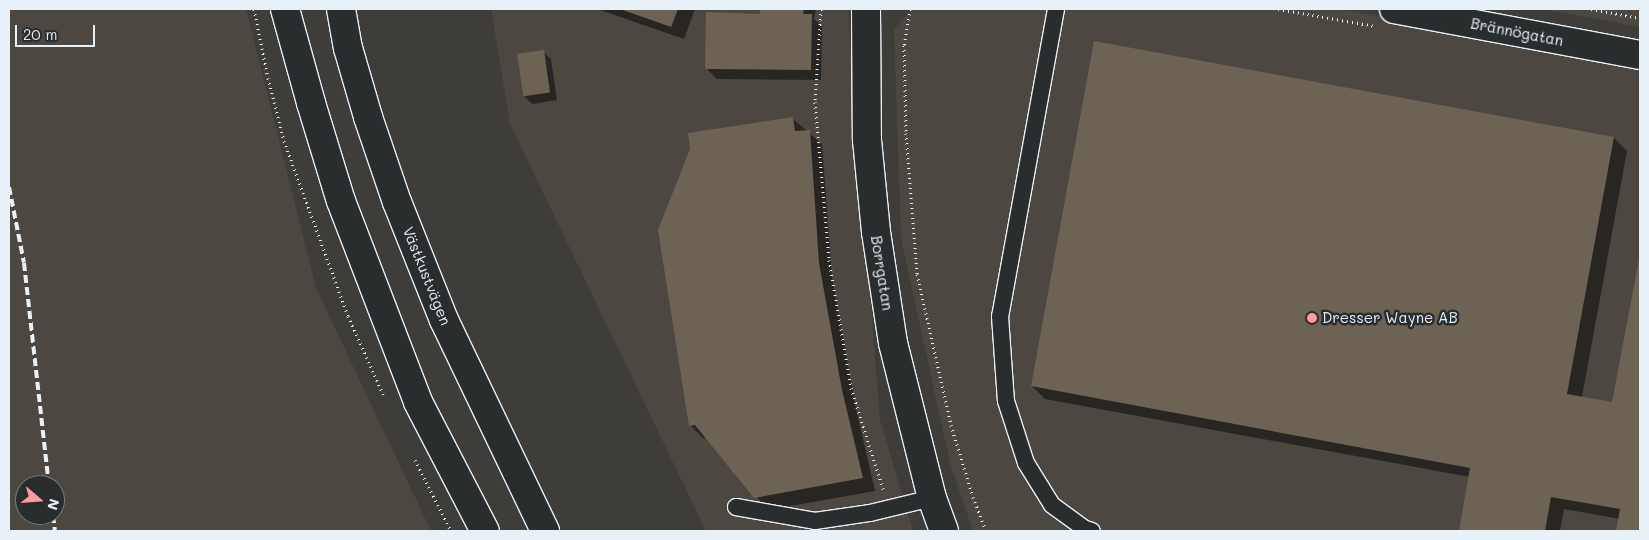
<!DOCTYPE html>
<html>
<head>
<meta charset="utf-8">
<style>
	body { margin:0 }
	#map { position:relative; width:1649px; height:540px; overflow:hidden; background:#3e3d39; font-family:Mali,sans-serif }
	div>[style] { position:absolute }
	.built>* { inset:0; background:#4c4841 }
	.shadow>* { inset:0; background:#0007 }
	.building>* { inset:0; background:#6d6354; transform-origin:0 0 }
	.path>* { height:3px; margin-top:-1.5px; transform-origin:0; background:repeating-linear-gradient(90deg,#e8f1f8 0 1px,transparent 0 5px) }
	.roads { filter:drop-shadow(1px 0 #e8f1f8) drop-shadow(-1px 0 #e8f1f8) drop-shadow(0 1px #e8f1f8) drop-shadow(0 -1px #e8f1f8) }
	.service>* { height:16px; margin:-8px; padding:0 8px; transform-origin:8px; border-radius:8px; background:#2a2d2e }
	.minor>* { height:28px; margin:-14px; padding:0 14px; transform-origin:14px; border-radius:14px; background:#2a2d2e }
	.secondary>* { height:28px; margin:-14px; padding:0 14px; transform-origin:14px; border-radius:14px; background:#2a2d2e }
	.rail>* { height:4px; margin-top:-2px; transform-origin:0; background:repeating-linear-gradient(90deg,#e8f1f8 0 8px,transparent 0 12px) }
	.dots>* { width:14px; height:14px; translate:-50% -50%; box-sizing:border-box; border:2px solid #2a2d2e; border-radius:50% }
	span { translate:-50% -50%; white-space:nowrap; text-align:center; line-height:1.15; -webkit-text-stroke:5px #2a2d2e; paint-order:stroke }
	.street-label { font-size:15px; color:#e8f1f8 }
	.poi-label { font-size:15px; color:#e8f1f8 }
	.left { translate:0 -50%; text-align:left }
	.frame { position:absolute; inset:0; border:10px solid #e8f1f8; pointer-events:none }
	.north { position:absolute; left:15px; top:475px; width:50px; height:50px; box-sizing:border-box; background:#2a2d2e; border:1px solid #767b7f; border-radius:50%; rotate:108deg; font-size:14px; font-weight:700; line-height:20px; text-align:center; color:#e8f1f8 }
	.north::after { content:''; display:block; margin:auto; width:18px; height:22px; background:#ff9aa2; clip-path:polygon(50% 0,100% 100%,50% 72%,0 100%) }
	.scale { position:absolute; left:15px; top:25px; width:80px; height:22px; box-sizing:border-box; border:2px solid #e8f1f8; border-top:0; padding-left:6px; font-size:15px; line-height:18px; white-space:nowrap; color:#e8f1f8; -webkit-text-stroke:4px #2a2d2e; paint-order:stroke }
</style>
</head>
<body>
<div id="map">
	<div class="built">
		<i style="clip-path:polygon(evenodd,9px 9px,246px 9px,316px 288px,431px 531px,9px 531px,9px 9px,25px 485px,55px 485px,55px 515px,25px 515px,25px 485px)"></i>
		<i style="clip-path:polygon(491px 9px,848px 9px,880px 420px,913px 531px,706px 531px,510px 124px)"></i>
		<i style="clip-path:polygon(913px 9px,1339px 9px,1640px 66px,1640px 531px,973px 531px,950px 463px,901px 238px,894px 29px)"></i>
		<i style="clip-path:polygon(1543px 9px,1640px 9px,1640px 27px)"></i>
	</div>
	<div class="shadow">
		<i style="clip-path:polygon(597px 9px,695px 9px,684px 39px)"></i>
		<i style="clip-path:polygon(762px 9px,816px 9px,814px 19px,822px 26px,821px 80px,717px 79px,706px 68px,761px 15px)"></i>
		<i style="clip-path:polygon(1095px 42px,1614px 138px,1627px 151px,1582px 397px,1613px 403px,1640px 256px,1640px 531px,1618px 531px,1620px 519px,1564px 509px,1560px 531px,1460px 531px,1470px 477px,1045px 399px,1032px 386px)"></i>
		<i style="clip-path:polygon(543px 52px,551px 59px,557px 100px,532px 104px,524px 96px)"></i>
		<i style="clip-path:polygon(792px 118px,822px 144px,832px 276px,855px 404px,875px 491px,768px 510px,707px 438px,703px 438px,690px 425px)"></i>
	</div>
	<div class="building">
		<i style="clip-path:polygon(620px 9px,678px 9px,671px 27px)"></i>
		<i style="clip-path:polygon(760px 9px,804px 9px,803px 14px,812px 14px,811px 70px,705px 69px,706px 12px,760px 14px)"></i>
		<i style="clip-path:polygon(1094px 41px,1614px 137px,1567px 394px,1612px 402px,1640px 254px,1640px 531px,1616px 531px,1620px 509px,1551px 497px,1545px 531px,1459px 531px,1470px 468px,1031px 386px)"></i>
		<i style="left:544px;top:50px;width:43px;height:27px;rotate:82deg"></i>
		<i style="clip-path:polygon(793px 117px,795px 131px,810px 130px,819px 263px,842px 390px,863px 478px,754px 498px,695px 425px,689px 426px,658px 230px,690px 149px,688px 133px)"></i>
	</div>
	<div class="path">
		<i style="left:254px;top:9px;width:70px;rotate:78.5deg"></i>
		<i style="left:268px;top:78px;width:65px;rotate:75.7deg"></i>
		<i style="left:284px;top:141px;width:186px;rotate:69.9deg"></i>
		<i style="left:348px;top:316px;width:88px;rotate:65.8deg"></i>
		<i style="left:821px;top:9px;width:93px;rotate:93.7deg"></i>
		<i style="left:815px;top:102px;width:159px;rotate:84.9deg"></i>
		<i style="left:829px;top:260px;width:130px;rotate:80.2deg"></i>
		<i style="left:851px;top:388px;width:106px;rotate:72.4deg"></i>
		<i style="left:910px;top:9px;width:36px;rotate:99deg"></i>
		<i style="left:904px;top:45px;width:88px;rotate:88.7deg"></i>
		<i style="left:906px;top:133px;width:141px;rotate:85.5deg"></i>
		<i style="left:917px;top:274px;width:155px;rotate:77.3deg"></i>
		<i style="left:951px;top:425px;width:75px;rotate:73deg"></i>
		<i style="left:973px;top:497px;width:36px;rotate:69deg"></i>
		<i style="left:1278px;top:9px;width:97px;rotate:10deg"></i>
		<i style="left:1591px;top:9px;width:50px;rotate:10.4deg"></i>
		<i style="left:415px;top:460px;width:80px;rotate:63.1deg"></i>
	</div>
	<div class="roads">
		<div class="service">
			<i style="left:1056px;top:9px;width:312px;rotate:100.3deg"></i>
			<i style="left:1000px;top:316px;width:85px;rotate:86deg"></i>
			<i style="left:1006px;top:401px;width:65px;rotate:72.1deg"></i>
			<i style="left:1026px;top:463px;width:49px;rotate:58.2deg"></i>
			<i style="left:1052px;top:505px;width:41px;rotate:36deg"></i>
			<i style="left:1085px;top:529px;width:7px;rotate:16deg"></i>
			<i style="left:736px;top:507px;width:80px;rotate:10deg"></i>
			<i style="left:815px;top:521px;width:56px;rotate:-8.3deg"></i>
			<i style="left:870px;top:513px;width:64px;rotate:-13.6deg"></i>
		</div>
		<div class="minor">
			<i style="left:866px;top:9px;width:131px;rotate:89.6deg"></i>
			<i style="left:867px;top:140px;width:92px;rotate:84.4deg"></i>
			<i style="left:876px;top:232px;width:112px;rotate:81.3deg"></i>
			<i style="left:893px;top:343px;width:160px;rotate:75.9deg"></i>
			<i style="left:932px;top:498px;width:35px;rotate:70deg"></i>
			<i style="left:1394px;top:9px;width:250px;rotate:10.6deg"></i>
		</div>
		<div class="secondary">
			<i style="left:285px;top:9px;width:98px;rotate:74.5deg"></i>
			<i style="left:311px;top:103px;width:102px;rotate:73deg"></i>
			<i style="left:341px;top:201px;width:215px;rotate:69deg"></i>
			<i style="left:418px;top:402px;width:145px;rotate:62.6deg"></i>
			<i style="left:341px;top:9px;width:40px;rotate:80deg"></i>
			<i style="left:348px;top:48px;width:72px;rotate:73.8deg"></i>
			<i style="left:368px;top:117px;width:90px;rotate:71.2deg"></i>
			<i style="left:397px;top:202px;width:127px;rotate:68.3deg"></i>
			<i style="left:444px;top:320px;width:234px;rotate:64.4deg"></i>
		</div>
	</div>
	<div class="rail">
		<i style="left:9px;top:187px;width:77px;rotate:78.8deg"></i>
		<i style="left:24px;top:263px;width:223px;rotate:83.6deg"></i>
		<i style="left:53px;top:515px;width:16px;rotate:83deg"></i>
	</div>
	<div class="dots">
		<i style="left:1312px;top:318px;background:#ff9aa2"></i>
	</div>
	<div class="street-label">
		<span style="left:1517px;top:32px;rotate:11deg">Brännögatan</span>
		<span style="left:882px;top:273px;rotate:81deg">Borrgatan</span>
		<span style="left:427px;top:276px;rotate:68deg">Västkustvägen</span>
	</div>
	<div class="poi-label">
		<span class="left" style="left:1322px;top:318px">Dresser Wayne AB</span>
	</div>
	<div class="frame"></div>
	<div class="north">N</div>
	<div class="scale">20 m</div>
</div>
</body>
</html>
